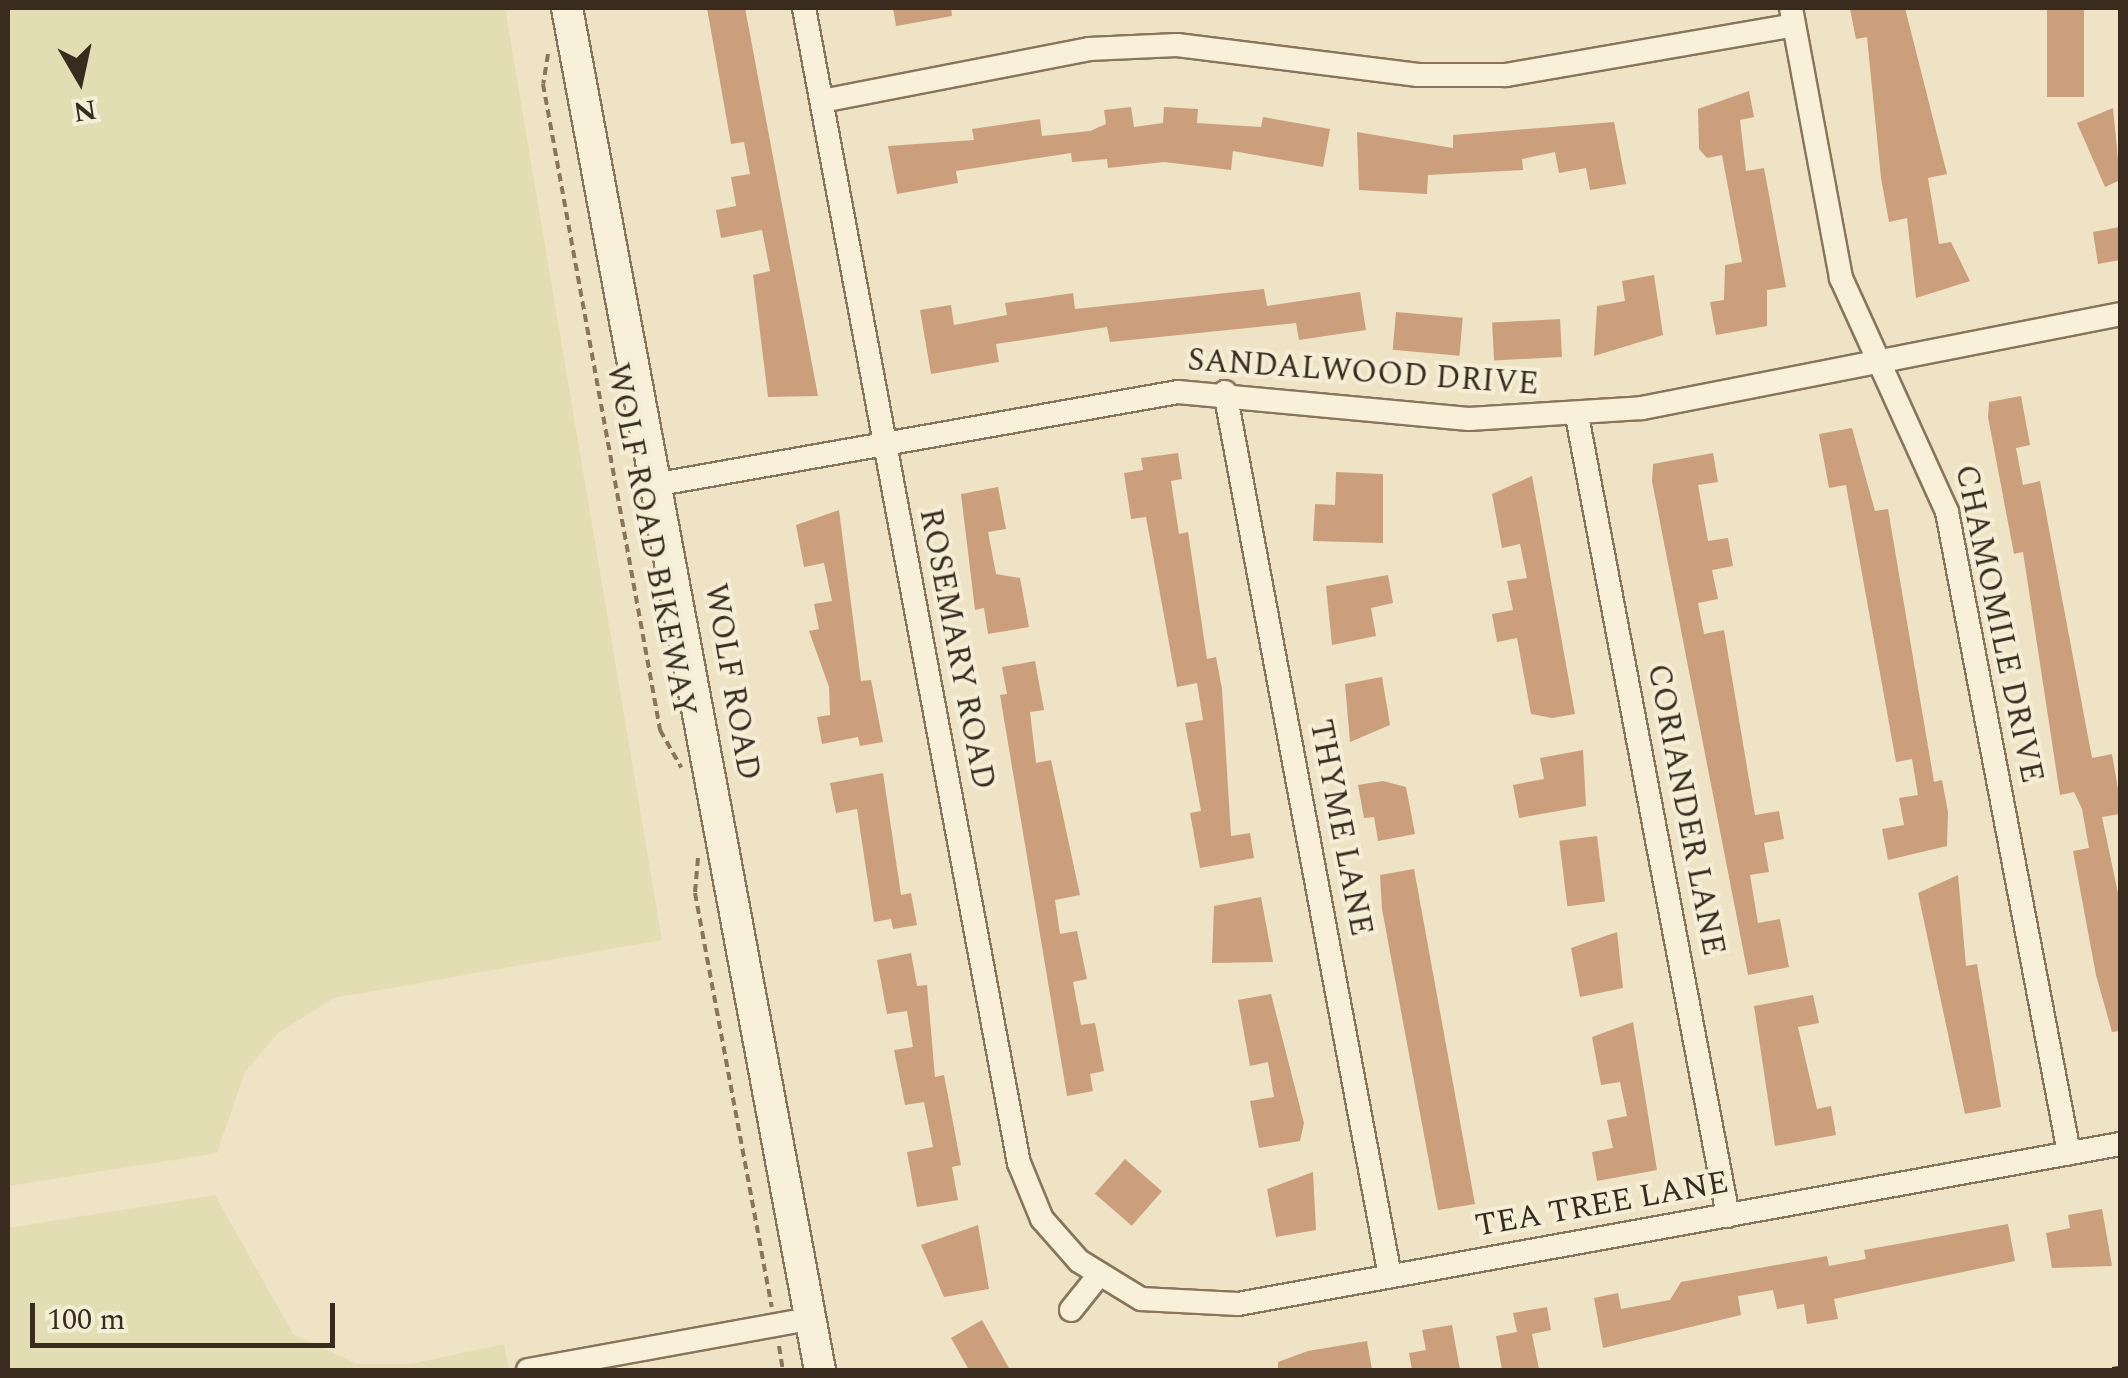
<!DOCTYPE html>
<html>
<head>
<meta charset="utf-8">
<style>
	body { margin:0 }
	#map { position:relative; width:2128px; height:1378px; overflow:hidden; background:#eee3c5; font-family:Spectral,serif }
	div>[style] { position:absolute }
	.farmland>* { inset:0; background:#e3ddb3 }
	.building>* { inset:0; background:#cb9f7c; transform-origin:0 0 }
	.path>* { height:4px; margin-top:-2px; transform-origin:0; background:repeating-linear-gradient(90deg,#88755b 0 8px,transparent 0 13px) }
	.roads { filter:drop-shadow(2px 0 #88755b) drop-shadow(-2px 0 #88755b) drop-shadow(0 2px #88755b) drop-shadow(0 -2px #88755b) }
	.minor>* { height:22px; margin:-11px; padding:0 11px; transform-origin:11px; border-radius:11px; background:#f8f0d9 }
	.secondary>* { height:30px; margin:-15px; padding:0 15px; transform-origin:15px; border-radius:15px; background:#f8f0d9 }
	.rail>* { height:6px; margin-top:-3px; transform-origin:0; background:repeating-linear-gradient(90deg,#392c1f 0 18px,transparent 0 36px) }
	span { translate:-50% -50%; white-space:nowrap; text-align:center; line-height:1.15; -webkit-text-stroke:8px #f5edd5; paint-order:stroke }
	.street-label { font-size:32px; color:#392c1f }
	.frame { position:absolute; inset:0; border:10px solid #392c1f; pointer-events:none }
	.north { position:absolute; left:30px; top:30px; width:100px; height:100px; -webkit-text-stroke:8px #f5edd5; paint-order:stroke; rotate:171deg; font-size:28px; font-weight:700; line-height:40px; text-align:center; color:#392c1f }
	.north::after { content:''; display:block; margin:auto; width:35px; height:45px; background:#392c1f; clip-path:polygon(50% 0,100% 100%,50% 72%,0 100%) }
	.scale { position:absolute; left:30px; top:1303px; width:305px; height:45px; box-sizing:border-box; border:5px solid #392c1f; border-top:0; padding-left:12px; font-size:30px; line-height:35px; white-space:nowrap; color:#392c1f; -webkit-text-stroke:8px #f5edd5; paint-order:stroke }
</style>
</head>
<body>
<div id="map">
	<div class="farmland">
		<i style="clip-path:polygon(8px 8px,505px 8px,662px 940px,334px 998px,278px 1033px,245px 1072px,217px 1153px,8px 1186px)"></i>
		<i style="clip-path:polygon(215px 1195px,293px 1334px,357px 1364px,411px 1364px,504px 1344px,509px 1370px,8px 1370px,8px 1228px)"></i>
	</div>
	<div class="building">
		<i style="clip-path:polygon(707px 8px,745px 8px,818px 396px,768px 397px,753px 275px,770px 271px,762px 230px,721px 238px,716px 210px,736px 206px,731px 177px,750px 174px,744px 142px,731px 144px)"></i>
		<i style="clip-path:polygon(893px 8px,951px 8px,952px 16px,896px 26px)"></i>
		<i style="clip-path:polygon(1905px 8px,1947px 174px,1928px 178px,1939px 244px,1951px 242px,1970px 281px,1916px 298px,1907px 218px,1889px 222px,1881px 178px,1867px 37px,1856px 39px,1850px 9px)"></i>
		<i style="left:2047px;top:8px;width:37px;height:89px"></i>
		<i style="clip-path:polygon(1749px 91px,1754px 117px,1740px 120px,1746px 171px,1764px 168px,1786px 287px,1767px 290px,1767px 326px,1716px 335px,1710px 302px,1724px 300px,1725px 265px,1742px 262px,1722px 155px,1707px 158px,1699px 149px,1698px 109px)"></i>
		<i style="clip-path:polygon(1131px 107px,1134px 127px,1163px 123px,1164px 107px,1198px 109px,1197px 123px,1261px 127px,1263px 117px,1330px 129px,1323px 167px,1233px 151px,1231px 170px,1164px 162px,1108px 168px,1107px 159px,1072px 162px,1071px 153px,956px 171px,958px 183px,897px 194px,888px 146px,974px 140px,972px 129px,1040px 119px,1042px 136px,1090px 131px,1106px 124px,1104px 110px)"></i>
		<i style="clip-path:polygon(2113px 108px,2120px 180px,2105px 187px,2077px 123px)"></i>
		<i style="clip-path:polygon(1614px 122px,1626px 184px,1590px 190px,1586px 168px,1559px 173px,1555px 152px,1522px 159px,1523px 170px,1428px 175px,1427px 194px,1359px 190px,1357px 132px,1453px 148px,1453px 135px)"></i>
		<i style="clip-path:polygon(2120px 227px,2120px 260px,2098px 264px,2093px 232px)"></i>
		<i style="clip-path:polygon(1654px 275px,1663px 335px,1594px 356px,1597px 306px,1625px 301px,1622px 281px)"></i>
		<i style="clip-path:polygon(1264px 289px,1267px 306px,1360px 292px,1366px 330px,1299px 340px,1296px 323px,1110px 342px,1107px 327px,996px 344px,999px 362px,931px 374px,920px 310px,951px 305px,954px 325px,1007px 315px,1005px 303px,1073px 293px,1075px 309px)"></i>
		<i style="left:1396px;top:312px;width:67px;height:38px;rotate:5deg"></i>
		<i style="left:1560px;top:319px;width:38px;height:68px;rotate:87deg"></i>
		<i style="clip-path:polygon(2021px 396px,2030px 445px,2016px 448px,2023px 485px,2040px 481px,2092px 758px,2112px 754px,2120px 801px,2120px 814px,2102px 817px,2120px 903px,2120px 1031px,2112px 1032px,2096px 975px,2073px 851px,2089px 848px,2082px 809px,2074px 792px,2060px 795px,2023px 552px,2014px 554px,1988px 417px,1989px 402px)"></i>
		<i style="clip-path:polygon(1852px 428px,1875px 511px,1888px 509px,1934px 782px,1942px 780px,1948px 812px,1947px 846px,1888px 860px,1882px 829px,1904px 825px,1899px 798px,1918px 795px,1912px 759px,1896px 762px,1846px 485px,1829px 488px,1819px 434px)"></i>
		<i style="clip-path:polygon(1178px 453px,1182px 479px,1171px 481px,1179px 534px,1188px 532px,1207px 659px,1216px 657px,1222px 689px,1231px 836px,1250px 833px,1254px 858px,1200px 868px,1190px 813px,1201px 811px,1185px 723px,1203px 720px,1197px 683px,1177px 687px,1146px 517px,1131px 519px,1124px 473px,1143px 470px,1141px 458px)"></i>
		<i style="clip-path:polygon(1713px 453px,1718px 482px,1698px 485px,1708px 541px,1728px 538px,1733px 566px,1712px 570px,1718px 599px,1698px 603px,1704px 634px,1724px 630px,1755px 815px,1779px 811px,1784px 839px,1764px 843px,1769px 872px,1750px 875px,1758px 923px,1780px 919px,1789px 967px,1748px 975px,1652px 481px,1653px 464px)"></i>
		<i style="clip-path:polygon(1336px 472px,1383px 474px,1383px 543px,1313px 541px,1315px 504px,1335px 505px)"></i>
		<i style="clip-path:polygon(1532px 476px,1575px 714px,1552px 718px,1531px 714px,1517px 638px,1497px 642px,1492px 614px,1513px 610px,1507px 581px,1527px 578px,1520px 544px,1502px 548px,1492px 494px)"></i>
		<i style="clip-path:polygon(998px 487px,1006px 529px,988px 532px,996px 574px,1020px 578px,1029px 627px,988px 634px,984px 608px,975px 610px,961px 494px)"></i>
		<i style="clip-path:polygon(839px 510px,861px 681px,871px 680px,883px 742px,860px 746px,858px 737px,822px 744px,817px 717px,830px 715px,829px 687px,809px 631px,819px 629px,814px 604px,832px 601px,824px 563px,804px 567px,796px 525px)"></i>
		<i style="clip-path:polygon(1388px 575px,1393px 603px,1371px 608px,1376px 636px,1332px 645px,1326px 586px)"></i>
		<i style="clip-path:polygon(1035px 661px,1044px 710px,1030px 712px,1036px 763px,1051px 760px,1080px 895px,1055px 900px,1060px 934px,1077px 931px,1087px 979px,1073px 982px,1081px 1025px,1095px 1023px,1104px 1071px,1090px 1074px,1093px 1091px,1067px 1096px,1000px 695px,1007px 694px,1002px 667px)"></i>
		<i style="clip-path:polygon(1382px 677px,1390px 725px,1350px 742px,1345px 684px)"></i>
		<i style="clip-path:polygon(1583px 750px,1586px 806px,1519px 818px,1513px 785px,1544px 779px,1540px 758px)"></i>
		<i style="clip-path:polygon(883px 773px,901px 895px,911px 893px,917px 925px,893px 929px,891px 919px,874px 922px,857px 809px,836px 813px,830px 783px)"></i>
		<i style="clip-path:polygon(1383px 781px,1406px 787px,1415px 834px,1378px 841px,1374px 817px,1364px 818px,1358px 785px)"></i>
		<i style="left:1597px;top:836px;width:66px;height:38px;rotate:83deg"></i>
		<i style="clip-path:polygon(1414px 869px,1475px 1204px,1438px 1210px,1382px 909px,1380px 875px)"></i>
		<i style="clip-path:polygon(1958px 875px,1966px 966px,1977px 964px,2001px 1107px,1965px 1114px,1918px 893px)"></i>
		<i style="clip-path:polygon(1261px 897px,1273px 962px,1212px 963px,1214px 906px)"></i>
		<i style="clip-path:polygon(1617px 932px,1623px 988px,1580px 997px,1571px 948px)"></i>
		<i style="clip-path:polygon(911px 953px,917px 986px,927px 985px,935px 1077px,944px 1075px,961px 1165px,952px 1167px,958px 1200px,917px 1207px,907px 1152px,933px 1147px,924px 1102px,905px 1105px,894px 1050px,913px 1047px,907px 1011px,887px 1014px,877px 960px)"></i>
		<i style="clip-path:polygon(1271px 994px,1304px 1123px,1300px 1141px,1259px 1148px,1250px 1101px,1274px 1097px,1268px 1062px,1250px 1066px,1238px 1000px)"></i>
		<i style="clip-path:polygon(1813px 995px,1819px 1023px,1798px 1027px,1817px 1109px,1831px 1106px,1836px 1135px,1775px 1146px,1754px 1006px)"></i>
		<i style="clip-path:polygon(1633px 1022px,1657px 1170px,1597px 1181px,1592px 1152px,1613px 1148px,1607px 1120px,1627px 1116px,1620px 1082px,1601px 1085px,1592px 1037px)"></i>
		<i style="left:1125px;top:1159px;width:49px;height:46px;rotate:41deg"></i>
		<i style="clip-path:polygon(1313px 1172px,1316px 1230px,1276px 1237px,1267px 1189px)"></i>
		<i style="clip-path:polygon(2102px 1209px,2112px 1266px,2052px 1268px,2046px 1233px,2070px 1228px,2068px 1215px)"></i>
		<i style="clip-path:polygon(2008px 1224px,2015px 1261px,1834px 1299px,1838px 1319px,1807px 1324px,1804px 1304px,1777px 1309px,1773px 1290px,1738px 1296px,1741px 1315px,1603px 1348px,1594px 1298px,1618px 1293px,1621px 1309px,1670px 1300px,1681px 1282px,1827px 1256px,1829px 1266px,1866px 1259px,1864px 1250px)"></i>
		<i style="clip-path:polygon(978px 1225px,989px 1289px,944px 1297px,921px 1245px)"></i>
		<i style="clip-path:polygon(1547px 1307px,1551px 1330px,1532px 1334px,1539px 1369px,1502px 1370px,1496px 1336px,1517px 1332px,1513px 1313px)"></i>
		<i style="clip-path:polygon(982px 1320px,1010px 1370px,969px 1370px,951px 1338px)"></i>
		<i style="clip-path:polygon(1452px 1325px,1460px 1370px,1412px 1370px,1409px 1353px,1426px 1350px,1422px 1330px)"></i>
		<i style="clip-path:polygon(1367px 1341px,1372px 1370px,1278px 1370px,1278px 1362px,1308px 1351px)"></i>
	</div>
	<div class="path">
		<i style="left:548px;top:54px;width:30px;rotate:99deg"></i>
		<i style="left:543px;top:84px;width:657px;rotate:79.73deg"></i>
		<i style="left:660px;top:730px;width:43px;rotate:60.4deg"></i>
		<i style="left:698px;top:858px;width:35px;rotate:95deg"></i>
		<i style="left:695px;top:893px;width:421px;rotate:79.5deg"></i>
		<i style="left:779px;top:1346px;width:24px;rotate:81deg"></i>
	</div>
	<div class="roads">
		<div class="minor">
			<i style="left:804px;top:8px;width:1175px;rotate:79.46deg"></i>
			<i style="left:1019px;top:1163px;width:61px;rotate:67.7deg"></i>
			<i style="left:1042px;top:1219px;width:56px;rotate:48.6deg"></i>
			<i style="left:1079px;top:1261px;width:73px;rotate:31.5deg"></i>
			<i style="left:1141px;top:1299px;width:97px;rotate:3deg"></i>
			<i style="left:1238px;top:1304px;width:896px;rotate:-10.28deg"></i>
			<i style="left:1791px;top:8px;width:275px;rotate:79.5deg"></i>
			<i style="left:1841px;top:278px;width:257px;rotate:65.6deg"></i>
			<i style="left:1947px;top:512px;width:653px;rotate:79.22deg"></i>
			<i style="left:822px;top:101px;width:272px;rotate:-11deg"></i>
			<i style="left:1089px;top:49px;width:88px;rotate:-2.6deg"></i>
			<i style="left:1177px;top:45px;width:243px;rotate:7.1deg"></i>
			<i style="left:1418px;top:75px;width:88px"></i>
			<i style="left:1506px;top:75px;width:292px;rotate:-9.8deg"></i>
			<i style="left:1225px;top:392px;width:899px;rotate:79.43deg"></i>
			<i style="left:1577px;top:416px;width:814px;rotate:79.31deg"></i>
			<i style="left:659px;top:484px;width:527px;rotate:-10.05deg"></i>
			<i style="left:1178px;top:392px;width:292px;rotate:5.3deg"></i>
			<i style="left:1469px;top:419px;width:173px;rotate:-3.6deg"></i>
			<i style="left:1642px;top:408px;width:487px;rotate:-11.1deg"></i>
			<i style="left:1071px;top:1310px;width:45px;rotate:-51.3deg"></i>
			<i style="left:528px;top:1370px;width:287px;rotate:-10.3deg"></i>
		</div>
		<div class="secondary">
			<i style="left:567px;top:8px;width:1385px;rotate:79.48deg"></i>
		</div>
	</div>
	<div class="rail">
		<i style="left:2112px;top:1370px;width:8px;rotate:-7deg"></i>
	</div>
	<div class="street-label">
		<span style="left:1363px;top:373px;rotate:4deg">SANDALWOOD DRIVE</span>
		<span style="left:650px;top:540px;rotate:79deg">WOLF ROAD BIKEWAY</span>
		<span style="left:1998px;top:624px;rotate:78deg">CHAMOMILE DRIVE</span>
		<span style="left:956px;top:649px;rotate:79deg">ROSEMARY ROAD</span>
		<span style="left:731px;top:682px;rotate:80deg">WOLF ROAD</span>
		<span style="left:1685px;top:810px;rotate:79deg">CORIANDER LANE</span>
		<span style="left:1340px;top:828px;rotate:79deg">THYME LANE</span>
		<span style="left:1602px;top:1205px;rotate:-10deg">TEA TREE LANE</span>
	</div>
	<div class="frame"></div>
	<div class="north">N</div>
	<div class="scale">100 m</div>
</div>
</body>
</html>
